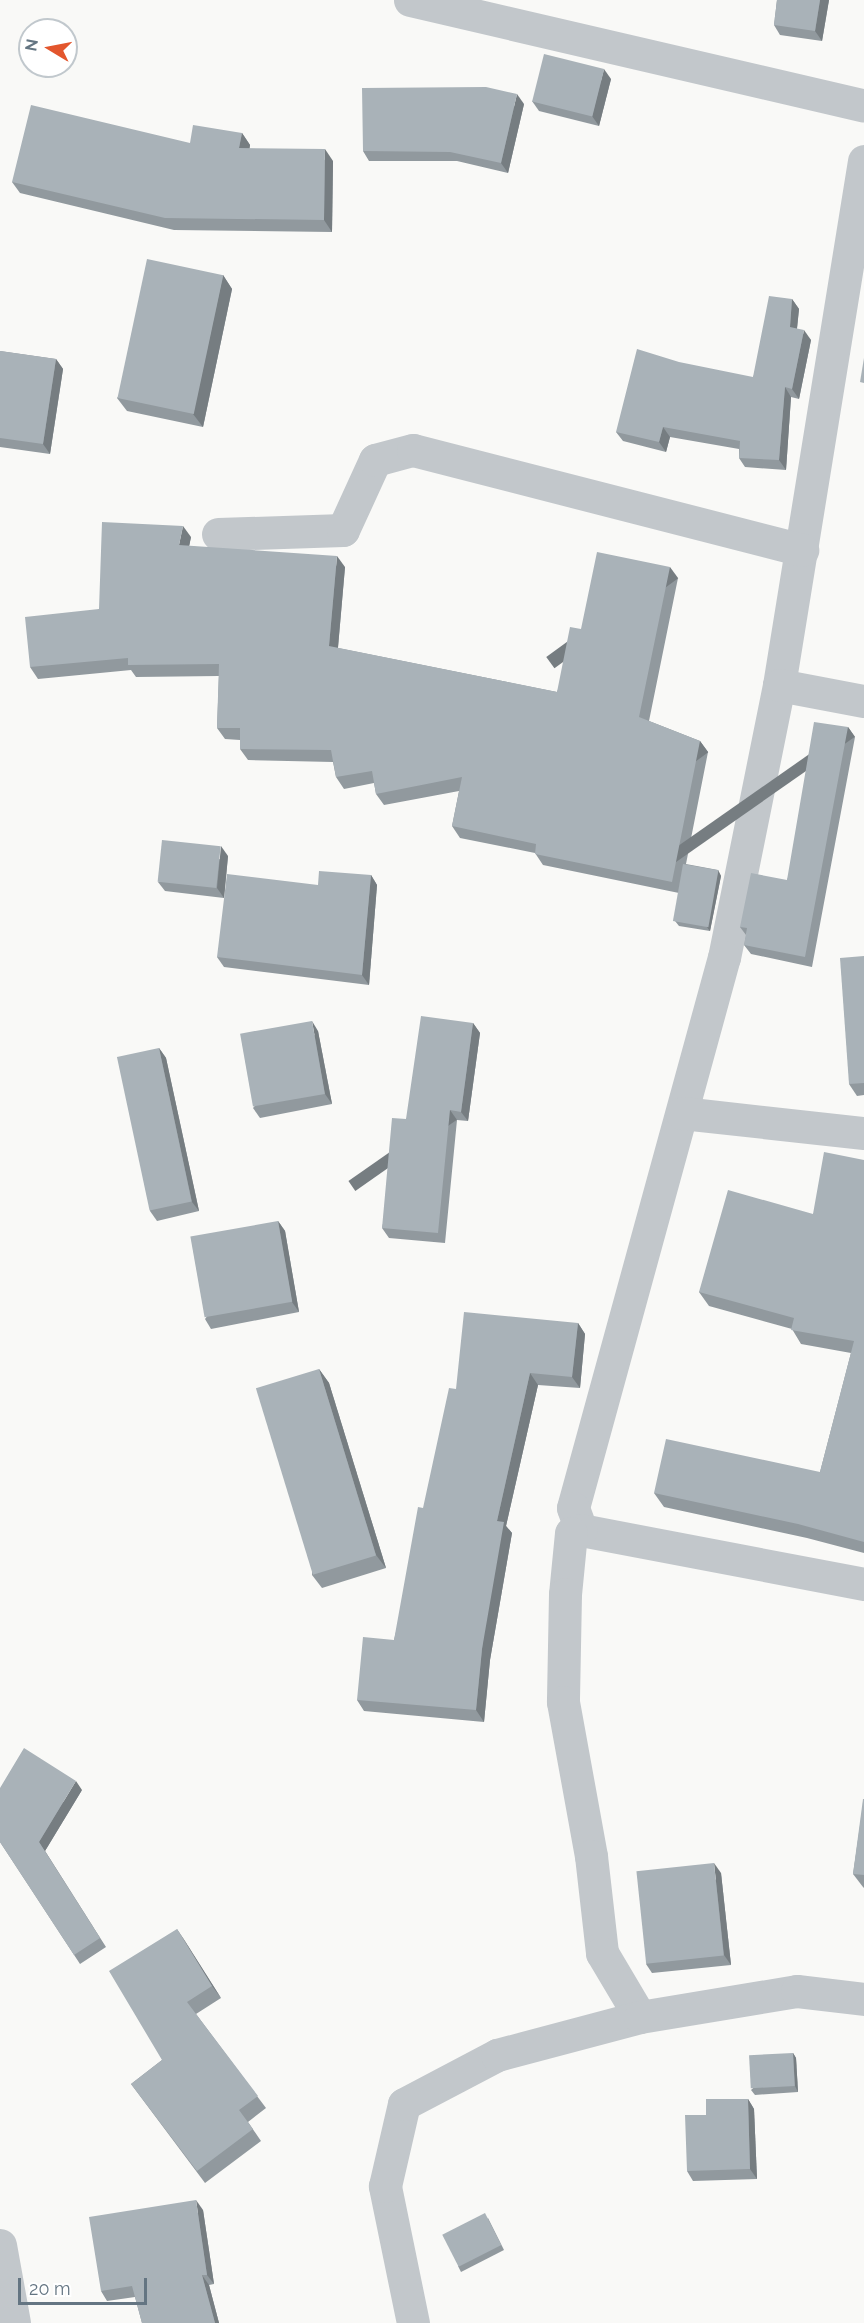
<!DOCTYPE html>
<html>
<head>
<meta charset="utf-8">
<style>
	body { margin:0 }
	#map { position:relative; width:864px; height:2323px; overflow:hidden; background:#f9f9f7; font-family:Raleway,sans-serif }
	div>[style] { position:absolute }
	.minor>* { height:33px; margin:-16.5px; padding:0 16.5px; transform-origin:16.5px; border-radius:16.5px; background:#c2c7cb }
	.wall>* { inset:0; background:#91999e }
	.shaded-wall>* { inset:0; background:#767d81; transform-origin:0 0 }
	.building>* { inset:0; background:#a9b2b8; transform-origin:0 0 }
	span { translate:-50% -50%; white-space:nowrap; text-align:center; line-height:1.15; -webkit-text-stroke:6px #fff; paint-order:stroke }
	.north { position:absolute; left:18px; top:18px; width:60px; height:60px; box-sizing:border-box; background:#fff; border:2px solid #c1c8cd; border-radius:50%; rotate:280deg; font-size:16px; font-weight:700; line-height:24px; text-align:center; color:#647582 }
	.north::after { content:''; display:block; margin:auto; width:21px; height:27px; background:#e3562d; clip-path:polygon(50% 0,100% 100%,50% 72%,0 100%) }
	.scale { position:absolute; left:18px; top:2278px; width:129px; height:27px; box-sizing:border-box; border:3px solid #647582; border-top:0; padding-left:8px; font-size:18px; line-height:21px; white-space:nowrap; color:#647582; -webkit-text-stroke:4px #fff; paint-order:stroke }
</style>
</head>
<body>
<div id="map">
	<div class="minor">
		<i style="left:410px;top:0;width:466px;rotate:13.1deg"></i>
		<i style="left:864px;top:161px;width:531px;rotate:99.21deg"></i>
		<i style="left:779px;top:685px;width:278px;rotate:101.4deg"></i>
		<i style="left:724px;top:957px;width:571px;rotate:105.33deg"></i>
		<i style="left:573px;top:1508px;width:23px;rotate:70deg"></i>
		<i style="left:581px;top:1530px;width:288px;rotate:10.8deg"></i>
		<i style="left:218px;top:534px;width:125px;rotate:-1.8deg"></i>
		<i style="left:343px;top:530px;width:77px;rotate:-65.4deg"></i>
		<i style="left:375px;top:460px;width:39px;rotate:-15deg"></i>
		<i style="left:413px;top:450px;width:402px;rotate:14.4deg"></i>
		<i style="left:779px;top:685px;width:86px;rotate:10.7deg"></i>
		<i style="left:682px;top:1113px;width:183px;rotate:6.3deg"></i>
		<i style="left:581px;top:1530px;width:10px;rotate:163deg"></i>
		<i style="left:571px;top:1533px;width:61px;rotate:95.6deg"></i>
		<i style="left:565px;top:1594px;width:108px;rotate:91.1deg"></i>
		<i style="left:563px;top:1702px;width:157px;rotate:79.7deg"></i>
		<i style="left:591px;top:1856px;width:98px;rotate:83.5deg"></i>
		<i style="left:602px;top:1953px;width:74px;rotate:59.3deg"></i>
		<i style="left:0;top:2245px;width:79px;rotate:79.8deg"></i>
		<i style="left:413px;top:2323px;width:140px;rotate:-101.6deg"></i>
		<i style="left:385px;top:2186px;width:84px;rotate:-77deg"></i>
		<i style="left:404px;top:2104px;width:105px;rotate:-27.8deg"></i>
		<i style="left:497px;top:2055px;width:148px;rotate:-14.9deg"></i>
		<i style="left:640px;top:2017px;width:159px;rotate:-9.4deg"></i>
		<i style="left:797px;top:1991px;width:67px;rotate:6.8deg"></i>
	</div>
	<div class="wall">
		<i style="clip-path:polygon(777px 0,829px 0,822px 41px,780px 35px,774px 25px)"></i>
		<i style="clip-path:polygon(611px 79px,599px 126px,539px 111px,532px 101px)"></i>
		<i style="clip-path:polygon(524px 104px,508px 173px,457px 161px,369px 161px,363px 151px)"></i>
		<i style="clip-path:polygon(242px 133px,250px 145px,249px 149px,333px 161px,332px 232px,174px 230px,20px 193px,12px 182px,190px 143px)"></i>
		<i style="clip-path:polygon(223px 275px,232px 289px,203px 427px,127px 411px,117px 398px)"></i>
		<i style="clip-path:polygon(792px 299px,799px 309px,797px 329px,811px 340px,799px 399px,791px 397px,786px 470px,745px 467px,739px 458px,739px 449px,670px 437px,666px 452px,623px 441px,616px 432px,753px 377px)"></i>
		<i style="clip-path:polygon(0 351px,56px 359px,63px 369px,50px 454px,0 447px)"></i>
		<i style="clip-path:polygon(191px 537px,189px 546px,345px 567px,338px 648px,557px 692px,581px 629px,678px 578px,649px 721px,700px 741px,708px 752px,686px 864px,718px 870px,721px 876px,710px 931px,679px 926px,675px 921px,679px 893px,543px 865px,535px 853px,460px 838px,452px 826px,459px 791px,384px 805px,376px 794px,374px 783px,344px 789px,336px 777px,333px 762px,248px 760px,240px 749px,240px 740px,225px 739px,217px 728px,219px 676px,136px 677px,131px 670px,38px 679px,30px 667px,99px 609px)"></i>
		<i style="clip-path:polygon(848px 727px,855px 737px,812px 967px,751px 954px,744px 945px,746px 935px,740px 927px,787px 880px)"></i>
		<i style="clip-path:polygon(228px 856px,224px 898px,165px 891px,158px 882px)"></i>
		<i style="clip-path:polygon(371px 875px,377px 885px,369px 985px,224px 967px,217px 957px,318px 885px)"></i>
		<i style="clip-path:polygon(864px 956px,864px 1095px,857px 1096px,849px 1084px)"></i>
		<i style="clip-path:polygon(473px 1023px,480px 1033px,468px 1121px,457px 1120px,445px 1243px,389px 1238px,382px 1228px,406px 1119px)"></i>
		<i style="clip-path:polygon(318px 1031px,332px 1104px,260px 1118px,253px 1108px)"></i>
		<i style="clip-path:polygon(159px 1048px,166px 1058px,199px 1211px,157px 1221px,150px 1211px)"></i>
		<i style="clip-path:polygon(864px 1160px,864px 1553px,807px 1538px,664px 1507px,654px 1493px,820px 1472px,851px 1353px,801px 1344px,792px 1329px,709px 1306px,699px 1292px,813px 1214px)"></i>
		<i style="clip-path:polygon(278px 1221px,285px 1231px,299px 1312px,211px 1329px,205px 1319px)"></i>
		<i style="clip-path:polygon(578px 1323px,585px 1334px,580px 1388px,538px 1385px,506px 1526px,512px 1533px,490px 1660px,484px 1722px,364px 1711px,357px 1700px,394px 1640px,456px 1389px)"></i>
		<i style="clip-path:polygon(319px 1369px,329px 1383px,386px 1568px,322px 1588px,312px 1575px)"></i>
		<i style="clip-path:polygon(82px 1790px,45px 1851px,106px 1947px,80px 1964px,0 1842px)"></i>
		<i style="clip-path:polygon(864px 1799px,864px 1888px,863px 1887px,853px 1874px)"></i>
		<i style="clip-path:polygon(721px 1873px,731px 1965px,652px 1973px,646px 1964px)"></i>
		<i style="clip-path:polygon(177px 1929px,221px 1998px,196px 2014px,266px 2108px,248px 2122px,261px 2141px,205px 2183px,131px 2084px,162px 2060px)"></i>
		<i style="clip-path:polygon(793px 2053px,796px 2058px,798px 2092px,755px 2095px,751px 2090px)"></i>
		<i style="clip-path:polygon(748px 2099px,754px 2109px,757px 2179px,693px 2181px,687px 2171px)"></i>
		<i style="clip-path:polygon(203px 2210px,214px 2284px,209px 2285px,219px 2323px,142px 2323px,135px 2297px,107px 2301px,101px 2291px)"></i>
		<i style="clip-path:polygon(488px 2218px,504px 2250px,461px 2272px,458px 2266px)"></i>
	</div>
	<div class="shaded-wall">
		<i style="clip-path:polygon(820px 0,829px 0,822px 41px,815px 31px)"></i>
		<i style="clip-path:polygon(604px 69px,611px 79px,599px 126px,592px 116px)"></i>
		<i style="clip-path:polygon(517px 94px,524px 104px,508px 173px,501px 163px)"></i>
		<i style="clip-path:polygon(242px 133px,250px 145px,248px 160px,239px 148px)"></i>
		<i style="clip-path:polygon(325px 149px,333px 161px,332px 232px,324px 220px)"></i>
		<i style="clip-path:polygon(223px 275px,232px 289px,203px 427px,193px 414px)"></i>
		<i style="clip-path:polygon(792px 299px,799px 309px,796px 337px,790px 327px)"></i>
		<i style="clip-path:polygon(804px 330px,811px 340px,799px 399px,792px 389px)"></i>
		<i style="clip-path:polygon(56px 359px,63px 369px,50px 454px,43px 444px)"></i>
		<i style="clip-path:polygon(785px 387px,791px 397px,786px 470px,779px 460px)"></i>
		<i style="clip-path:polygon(663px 427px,670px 437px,666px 452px,659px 442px)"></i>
		<i style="clip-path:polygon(183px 526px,191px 537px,187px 557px,179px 545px)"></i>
		<i style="clip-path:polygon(337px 556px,345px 567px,337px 658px,329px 646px)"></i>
		<i style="left:670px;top:567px;width:14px;height:153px;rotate:54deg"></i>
		<i style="left:848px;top:727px;width:12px;height:234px;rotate:55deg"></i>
		<i style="left:700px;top:741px;width:14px;height:144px;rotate:54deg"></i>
		<i style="clip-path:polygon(221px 846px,228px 856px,224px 898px,217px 888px)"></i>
		<i style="clip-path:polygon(718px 870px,721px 876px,710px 931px,706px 926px)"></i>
		<i style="clip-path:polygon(371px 875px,377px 885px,369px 985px,362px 975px)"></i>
		<i style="clip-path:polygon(312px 1021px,318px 1031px,332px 1104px,325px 1094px)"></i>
		<i style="clip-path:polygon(473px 1023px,480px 1033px,468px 1121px,461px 1112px)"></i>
		<i style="clip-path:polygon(159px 1048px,166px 1058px,199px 1211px,192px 1202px)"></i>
		<i style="left:450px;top:1110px;width:12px;height:124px;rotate:55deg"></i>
		<i style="clip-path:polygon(278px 1221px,285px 1231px,299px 1312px,292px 1302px)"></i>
		<i style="clip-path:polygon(578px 1323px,585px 1334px,580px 1388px,572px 1377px)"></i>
		<i style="clip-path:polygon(319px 1369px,329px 1383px,386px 1568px,376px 1555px)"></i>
		<i style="clip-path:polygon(530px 1373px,538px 1385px,506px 1526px,512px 1533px,490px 1660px,484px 1722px,476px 1710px,482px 1649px,497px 1521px)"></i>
		<i style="clip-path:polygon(76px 1781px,82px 1790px,45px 1851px,106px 1947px,39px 1842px)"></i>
		<i style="clip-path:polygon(714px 1863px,721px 1873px,731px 1965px,724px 1955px)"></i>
		<i style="clip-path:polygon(177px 1929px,185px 1941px,221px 1998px,212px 1986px)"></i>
		<i style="clip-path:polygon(793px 2053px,796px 2058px,798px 2092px,795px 2086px)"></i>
		<i style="clip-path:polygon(748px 2099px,754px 2109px,757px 2179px,750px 2169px)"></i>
		<i style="clip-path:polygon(196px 2200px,203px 2210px,214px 2284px,207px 2275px)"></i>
		<i style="clip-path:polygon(202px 2275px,209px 2285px,219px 2323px,215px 2323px)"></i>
	</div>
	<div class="building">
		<i style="clip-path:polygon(777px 0,820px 0,815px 31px,774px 25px)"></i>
		<i style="left:544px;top:54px;width:62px;height:49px;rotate:14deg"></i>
		<i style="clip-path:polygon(486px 87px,517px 94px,501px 163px,450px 152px,363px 151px,362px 88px)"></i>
		<i style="clip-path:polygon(31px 105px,190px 143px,193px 125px,242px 133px,239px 148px,325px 149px,324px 220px,165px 218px,12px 182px)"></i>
		<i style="left:147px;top:259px;width:78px;height:142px;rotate:12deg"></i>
		<i style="clip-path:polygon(769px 296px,792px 299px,790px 327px,804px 330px,792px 389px,785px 387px,779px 460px,739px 458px,740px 441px,663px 427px,659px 442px,616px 432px,637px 349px,679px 362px,753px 377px)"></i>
		<i style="clip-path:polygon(0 351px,56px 359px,43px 444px,0 438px)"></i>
		<i style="clip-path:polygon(864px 358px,864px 383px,860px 382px)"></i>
		<i style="clip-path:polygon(102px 522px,183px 526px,179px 545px,337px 556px,329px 646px,557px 692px,570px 627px,581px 629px,597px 552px,670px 567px,639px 717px,700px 741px,672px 882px,535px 854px,536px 844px,452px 826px,462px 777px,376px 794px,372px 771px,336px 777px,331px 750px,240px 749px,240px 728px,217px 728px,219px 664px,128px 665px,128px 658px,30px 667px,25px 617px,99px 609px)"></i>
		<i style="clip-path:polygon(814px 722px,848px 727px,805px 957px,744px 945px,747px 928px,740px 927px,751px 873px,787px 880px)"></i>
		<i style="left:162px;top:840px;width:59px;height:42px;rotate:6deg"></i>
		<i style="left:683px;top:864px;width:36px;height:58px;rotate:10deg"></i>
		<i style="clip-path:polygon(319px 871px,371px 875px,362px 975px,217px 957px,227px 874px,318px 885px)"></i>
		<i style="clip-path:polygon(864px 956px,864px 1083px,849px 1084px,840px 958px)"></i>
		<i style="clip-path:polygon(421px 1016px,473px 1023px,461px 1112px,450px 1110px,438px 1233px,382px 1228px,392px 1118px,406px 1119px)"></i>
		<i style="left:312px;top:1021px;width:74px;height:73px;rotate:80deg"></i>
		<i style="left:159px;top:1048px;width:157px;height:43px;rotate:78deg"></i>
		<i style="clip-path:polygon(824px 1152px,864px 1160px,864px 1542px,798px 1524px,654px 1493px,666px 1439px,820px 1472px,854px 1341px,791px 1330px,794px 1318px,699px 1292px,728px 1190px,813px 1214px)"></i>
		<i style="left:278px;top:1221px;width:82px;height:89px;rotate:80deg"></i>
		<i style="clip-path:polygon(464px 1312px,578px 1323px,572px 1377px,530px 1373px,497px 1521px,504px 1522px,482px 1649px,476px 1710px,357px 1700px,363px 1637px,394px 1640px,418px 1507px,423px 1508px,449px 1388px,456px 1389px)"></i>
		<i style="left:319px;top:1369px;width:195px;height:66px;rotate:73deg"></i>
		<i style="clip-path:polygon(24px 1748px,76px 1781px,39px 1842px,100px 1938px,74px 1955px,0 1842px,0 1788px)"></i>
		<i style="clip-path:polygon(863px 1799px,864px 1799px,864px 1875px,853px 1874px)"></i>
		<i style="left:714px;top:1863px;width:93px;height:78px;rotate:84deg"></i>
		<i style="clip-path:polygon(177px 1929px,212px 1986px,187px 2002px,258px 2096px,239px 2110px,253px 2129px,197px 2171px,131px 2084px,162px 2060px,109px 1971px)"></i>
		<i style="left:793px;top:2053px;width:33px;height:44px;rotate:87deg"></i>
		<i style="clip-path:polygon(706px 2099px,748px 2099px,750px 2169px,687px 2171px,685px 2115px,706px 2115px)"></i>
		<i style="clip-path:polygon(196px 2200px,207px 2275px,202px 2275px,215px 2323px,142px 2323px,132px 2286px,101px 2291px,89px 2217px)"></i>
		<i style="left:485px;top:2213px;width:36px;height:48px;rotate:63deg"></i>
	</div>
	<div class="north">N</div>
	<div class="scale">20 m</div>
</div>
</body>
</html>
